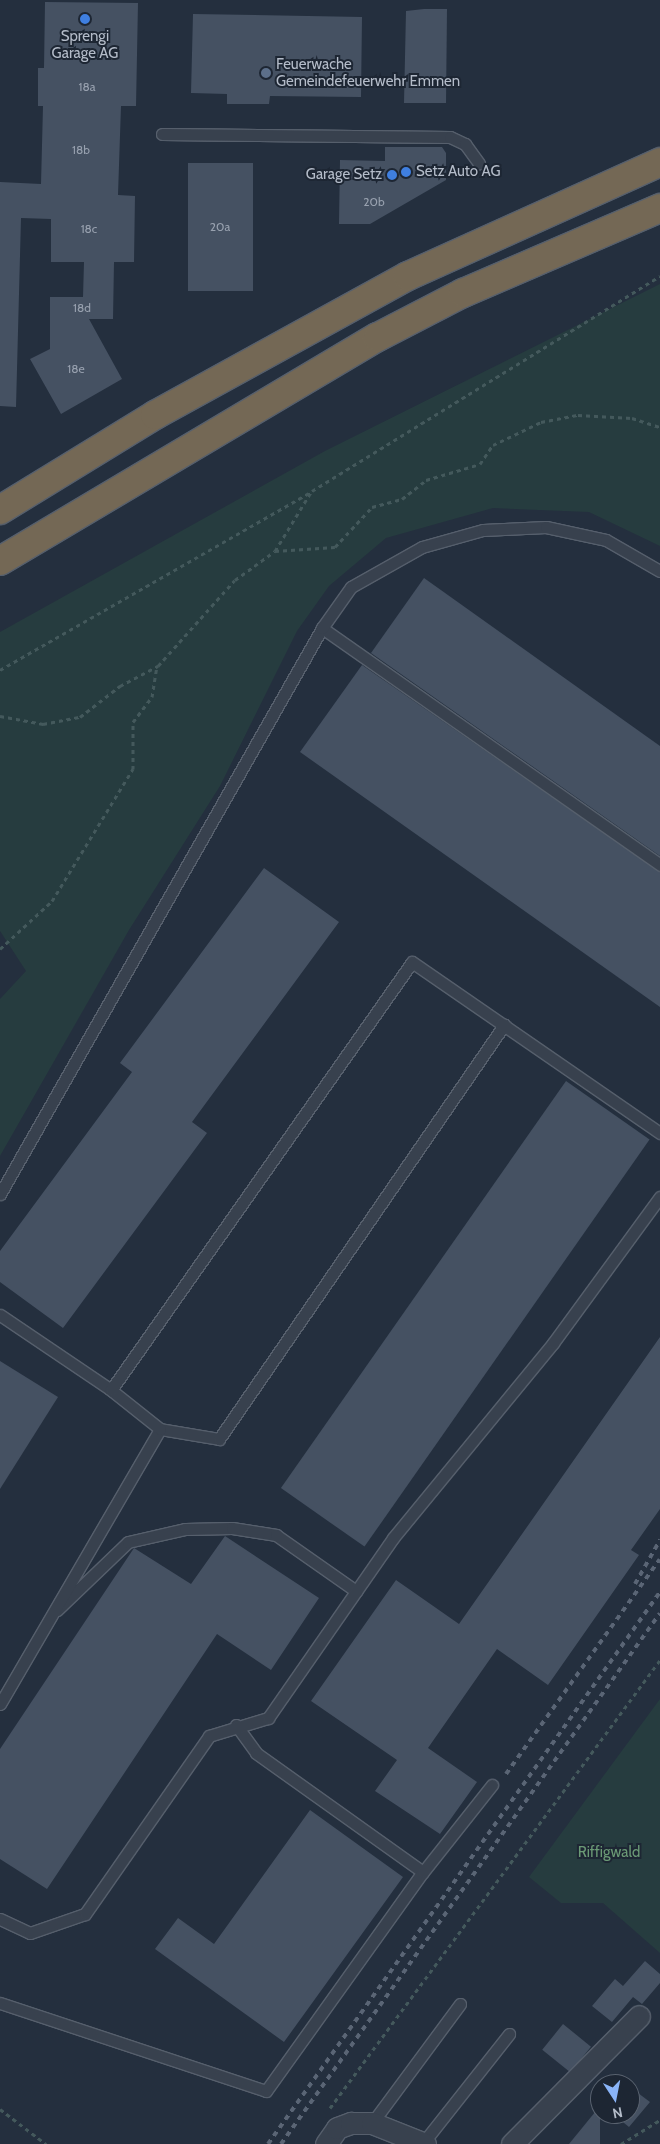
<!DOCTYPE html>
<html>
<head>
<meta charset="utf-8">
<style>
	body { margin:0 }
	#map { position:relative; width:660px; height:2144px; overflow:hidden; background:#242f3e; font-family:Cabin,sans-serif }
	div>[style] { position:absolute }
	.green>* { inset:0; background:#263c3f }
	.building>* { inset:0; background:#455162; transform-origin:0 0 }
	.path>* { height:3px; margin-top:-1.5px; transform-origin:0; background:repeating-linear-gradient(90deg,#44595c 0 4px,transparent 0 8px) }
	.roads { filter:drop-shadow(1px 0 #565f6c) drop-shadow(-1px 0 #565f6c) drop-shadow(0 1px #565f6c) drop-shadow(0 -1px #565f6c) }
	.lane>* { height:11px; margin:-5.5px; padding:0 5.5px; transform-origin:5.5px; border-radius:5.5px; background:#38414e }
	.street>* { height:21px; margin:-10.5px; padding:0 10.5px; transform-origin:10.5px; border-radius:10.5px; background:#38414e }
	.highway>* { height:28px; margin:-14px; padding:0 14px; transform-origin:14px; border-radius:14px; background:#746855 }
	.rail>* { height:4px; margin-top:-2px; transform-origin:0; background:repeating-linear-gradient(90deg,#5a6575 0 5px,transparent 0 10px) }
	.dots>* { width:14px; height:14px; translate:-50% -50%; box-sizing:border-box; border:2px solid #1d2633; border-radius:50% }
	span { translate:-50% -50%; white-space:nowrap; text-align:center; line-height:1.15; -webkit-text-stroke:4px #1d2633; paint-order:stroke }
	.number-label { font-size:12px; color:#98a1af }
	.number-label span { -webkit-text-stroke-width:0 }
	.poi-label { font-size:15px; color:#b4bcc9 }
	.left { translate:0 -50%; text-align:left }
	.right { translate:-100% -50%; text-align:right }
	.park-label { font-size:15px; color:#6b9a76 }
	.north { position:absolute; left:590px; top:2074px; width:50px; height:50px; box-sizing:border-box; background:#1d2633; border:1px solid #59626f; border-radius:50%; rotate:169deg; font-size:14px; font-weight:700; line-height:20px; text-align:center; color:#b4bcc9 }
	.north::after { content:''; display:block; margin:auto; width:18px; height:22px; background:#8ab4f8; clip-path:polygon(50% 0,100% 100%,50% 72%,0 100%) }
</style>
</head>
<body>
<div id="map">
	<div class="green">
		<i style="clip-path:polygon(660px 284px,660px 546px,589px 512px,493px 508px,386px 538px,329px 586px,297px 631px,220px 786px,129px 930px,0 1156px,0 999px,26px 971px,0 931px,0 632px,325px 451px)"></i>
		<i style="clip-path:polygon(660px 1699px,660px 1953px,603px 1903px,561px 1903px,529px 1877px)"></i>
	</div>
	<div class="building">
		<i style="clip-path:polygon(45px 2px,138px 3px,136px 106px,121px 106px,118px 195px,135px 196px,134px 262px,114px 262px,113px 319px,89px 319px,122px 379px,61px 414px,30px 359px,50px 349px,50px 297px,83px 297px,84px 262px,51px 262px,51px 219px,21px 218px,16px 407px,0 406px,0 182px,41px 184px,43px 106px,38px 106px,38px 68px,44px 68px)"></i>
		<i style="clip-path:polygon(424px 9px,447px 9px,446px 103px,404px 103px,406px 11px)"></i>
		<i style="clip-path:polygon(193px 14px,362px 17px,361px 97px,270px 96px,269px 104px,227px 104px,227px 94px,191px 93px)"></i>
		<i style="clip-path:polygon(385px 147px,442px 147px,446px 153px,446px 180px,370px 224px,339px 224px,340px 160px,385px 161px)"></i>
		<i style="left:188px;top:163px;width:65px;height:128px"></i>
		<i style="clip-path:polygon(424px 578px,660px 746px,660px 856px,371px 653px)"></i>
		<i style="clip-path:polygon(362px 665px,660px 872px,660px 1007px,300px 752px)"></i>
		<i style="clip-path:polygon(264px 868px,339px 922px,192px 1122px,207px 1133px,63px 1328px,0 1282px,0 1251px,132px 1072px,120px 1063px)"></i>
		<i style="left:566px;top:1081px;width:102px;height:497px;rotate:35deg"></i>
		<i style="clip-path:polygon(660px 1337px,660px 1509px,631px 1550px,639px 1555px,548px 1685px,497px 1649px,428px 1748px,477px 1782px,440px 1834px,375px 1791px,397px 1760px,311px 1701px,396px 1580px,459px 1624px)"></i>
		<i style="clip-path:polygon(0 1361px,58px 1397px,0 1489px)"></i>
		<i style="clip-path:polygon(225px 1536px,319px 1598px,271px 1670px,217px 1634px,47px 1889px,0 1859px,0 1749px,134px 1548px,191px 1584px)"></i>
		<i style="clip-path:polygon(310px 1810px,403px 1877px,284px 2042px,155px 1949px,178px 1918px,214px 1944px)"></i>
		<i style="clip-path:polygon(645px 1961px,660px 1974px,660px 1983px,642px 2004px,633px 1997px,612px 2022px,592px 2006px,615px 1979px,623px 1986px)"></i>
		<i style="left:563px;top:2024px;width:36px;height:33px;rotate:39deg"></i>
		<i style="clip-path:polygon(630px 2087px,650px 2102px,629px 2127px,613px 2114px,630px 2114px)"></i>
		<i style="clip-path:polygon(600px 2106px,600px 2144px,569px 2144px)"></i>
	</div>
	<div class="path">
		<i style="left:275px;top:551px;width:69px;rotate:-58.6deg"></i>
		<i style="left:0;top:670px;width:360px;rotate:-29.8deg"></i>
		<i style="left:312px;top:491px;width:409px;rotate:-31.7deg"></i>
		<i style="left:0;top:716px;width:44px;rotate:10.5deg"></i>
		<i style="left:43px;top:724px;width:38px;rotate:-11deg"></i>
		<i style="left:80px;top:717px;width:51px;rotate:-37.8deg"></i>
		<i style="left:120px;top:686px;width:43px;rotate:-27.8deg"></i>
		<i style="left:158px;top:666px;width:115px;rotate:-48.2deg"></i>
		<i style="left:235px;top:580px;width:49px;rotate:-35.9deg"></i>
		<i style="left:275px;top:551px;width:60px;rotate:-3.8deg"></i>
		<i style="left:335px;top:547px;width:54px;rotate:-47.2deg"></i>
		<i style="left:372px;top:507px;width:31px;rotate:-15deg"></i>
		<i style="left:402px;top:499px;width:31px;rotate:-38deg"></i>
		<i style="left:426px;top:480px;width:56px;rotate:-16.5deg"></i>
		<i style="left:480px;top:464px;width:23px;rotate:-56deg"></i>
		<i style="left:493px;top:445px;width:53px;rotate:-25.6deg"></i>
		<i style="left:541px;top:422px;width:38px;rotate:-11deg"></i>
		<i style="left:578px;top:415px;width:54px;rotate:3.2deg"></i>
		<i style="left:632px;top:418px;width:29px;rotate:18deg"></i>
		<i style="left:0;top:949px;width:71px;rotate:-42.7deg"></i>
		<i style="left:52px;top:901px;width:155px;rotate:-58.5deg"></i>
		<i style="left:133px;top:769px;width:47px;rotate:-90deg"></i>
		<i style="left:133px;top:722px;width:31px;rotate:-53deg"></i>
		<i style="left:152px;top:697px;width:30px;rotate:-81deg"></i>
		<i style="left:330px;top:2108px;width:556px;rotate:-53.62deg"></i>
		<i style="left:0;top:2109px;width:58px;rotate:37.3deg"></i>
		<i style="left:621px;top:2144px;width:46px;rotate:-31.6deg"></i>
	</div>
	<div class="roads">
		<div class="lane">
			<i style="left:162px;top:134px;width:288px;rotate:0.6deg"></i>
			<i style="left:450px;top:137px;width:17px;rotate:25deg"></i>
			<i style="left:465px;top:144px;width:24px;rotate:54deg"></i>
			<i style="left:322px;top:628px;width:413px;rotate:35deg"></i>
			<i style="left:0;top:1194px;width:651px;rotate:-60.36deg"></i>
			<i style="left:322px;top:628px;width:50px;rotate:-54.7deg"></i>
			<i style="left:351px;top:587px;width:81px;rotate:-29.4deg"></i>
			<i style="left:422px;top:547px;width:63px;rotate:-15.6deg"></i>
			<i style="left:483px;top:530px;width:63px;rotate:-2.7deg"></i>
			<i style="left:546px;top:527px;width:61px;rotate:12.2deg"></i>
			<i style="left:606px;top:540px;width:62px;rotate:29.9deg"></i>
			<i style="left:0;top:1315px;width:134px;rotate:34deg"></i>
			<i style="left:160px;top:1429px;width:60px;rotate:9.6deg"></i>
			<i style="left:219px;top:1439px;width:503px;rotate:-55.46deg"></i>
			<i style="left:57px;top:1610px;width:98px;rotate:-43.8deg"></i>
			<i style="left:128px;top:1542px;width:58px;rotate:-12.8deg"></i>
			<i style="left:185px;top:1529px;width:47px;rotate:-1.2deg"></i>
			<i style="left:232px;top:1528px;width:45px;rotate:9deg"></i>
			<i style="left:276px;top:1535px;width:98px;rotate:35deg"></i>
			<i style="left:0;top:1704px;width:318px;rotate:-59.8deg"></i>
			<i style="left:160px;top:1429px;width:63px;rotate:-141.5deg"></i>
			<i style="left:111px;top:1390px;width:523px;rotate:-54.88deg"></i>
			<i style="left:412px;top:962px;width:301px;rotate:34.6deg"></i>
			<i style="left:236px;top:1725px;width:34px;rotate:54deg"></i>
			<i style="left:256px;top:1753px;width:205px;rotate:35.5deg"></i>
			<i style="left:0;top:1919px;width:33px;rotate:25deg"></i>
			<i style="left:30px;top:1933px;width:58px;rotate:-19.1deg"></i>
			<i style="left:85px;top:1914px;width:217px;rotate:-55.1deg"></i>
			<i style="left:209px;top:1736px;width:62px;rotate:-17deg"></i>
			<i style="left:268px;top:1718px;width:219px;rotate:-55.2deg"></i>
			<i style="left:393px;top:1538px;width:252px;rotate:-50.6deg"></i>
			<i style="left:553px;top:1343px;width:181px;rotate:-53.8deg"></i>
			<i style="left:0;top:2003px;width:280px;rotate:18.3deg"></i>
			<i style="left:266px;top:2091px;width:269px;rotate:-54.4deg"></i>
			<i style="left:423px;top:1872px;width:111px;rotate:-51.6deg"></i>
			<i style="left:372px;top:2123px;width:148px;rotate:-53.5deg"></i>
			<i style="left:423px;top:2143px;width:139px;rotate:-51.7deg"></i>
		</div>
		<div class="street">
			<i style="left:326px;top:2144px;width:19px;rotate:-55deg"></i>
			<i style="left:337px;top:2128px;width:15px;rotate:-20deg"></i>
			<i style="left:351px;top:2123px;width:21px"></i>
			<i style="left:372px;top:2123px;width:57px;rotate:21.6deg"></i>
			<i style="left:512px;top:2144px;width:180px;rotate:-45.2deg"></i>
		</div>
		<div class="highway">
			<i style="left:0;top:510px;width:182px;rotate:-31.5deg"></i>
			<i style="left:155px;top:415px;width:289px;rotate:-28.8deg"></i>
			<i style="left:408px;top:276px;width:277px;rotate:-24.3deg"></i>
			<i style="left:0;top:561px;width:439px;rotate:-30.7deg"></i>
			<i style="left:378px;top:337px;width:96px;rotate:-27.4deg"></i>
			<i style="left:463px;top:293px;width:215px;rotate:-23.3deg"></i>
		</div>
	</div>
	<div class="rail">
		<i style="left:635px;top:1584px;width:51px;rotate:-60.4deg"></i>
		<i style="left:506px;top:1774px;width:264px;rotate:-54.4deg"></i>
		<i style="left:268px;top:2144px;width:677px;rotate:-54.62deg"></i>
		<i style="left:281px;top:2144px;width:652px;rotate:-54.48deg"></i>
	</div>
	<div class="dots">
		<i style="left:85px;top:19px;background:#3f7fe0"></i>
		<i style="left:266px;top:73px;background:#5c6f8a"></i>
		<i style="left:406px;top:172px;background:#3f7fe0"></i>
		<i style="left:392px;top:175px;background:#3f7fe0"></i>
	</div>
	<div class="number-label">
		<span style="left:87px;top:87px">18a</span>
		<span style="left:81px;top:150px">18b</span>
		<span style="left:374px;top:202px">20b</span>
		<span style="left:220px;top:227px">20a</span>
		<span style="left:89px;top:229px">18c</span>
		<span style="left:82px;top:308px">18d</span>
		<span style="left:76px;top:369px">18e</span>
	</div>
	<div class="poi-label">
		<span style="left:85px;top:45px">Sprengi<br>Garage AG</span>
		<span class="left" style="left:276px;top:73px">Feuerwache<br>Gemeindefeuerwehr Emmen</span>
		<span class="left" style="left:416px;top:172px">Setz Auto AG</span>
		<span class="right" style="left:382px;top:175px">Garage Setz</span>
	</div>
	<div class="park-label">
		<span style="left:609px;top:1853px">Riffigwald</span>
	</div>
	<div class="north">N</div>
</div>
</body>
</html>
